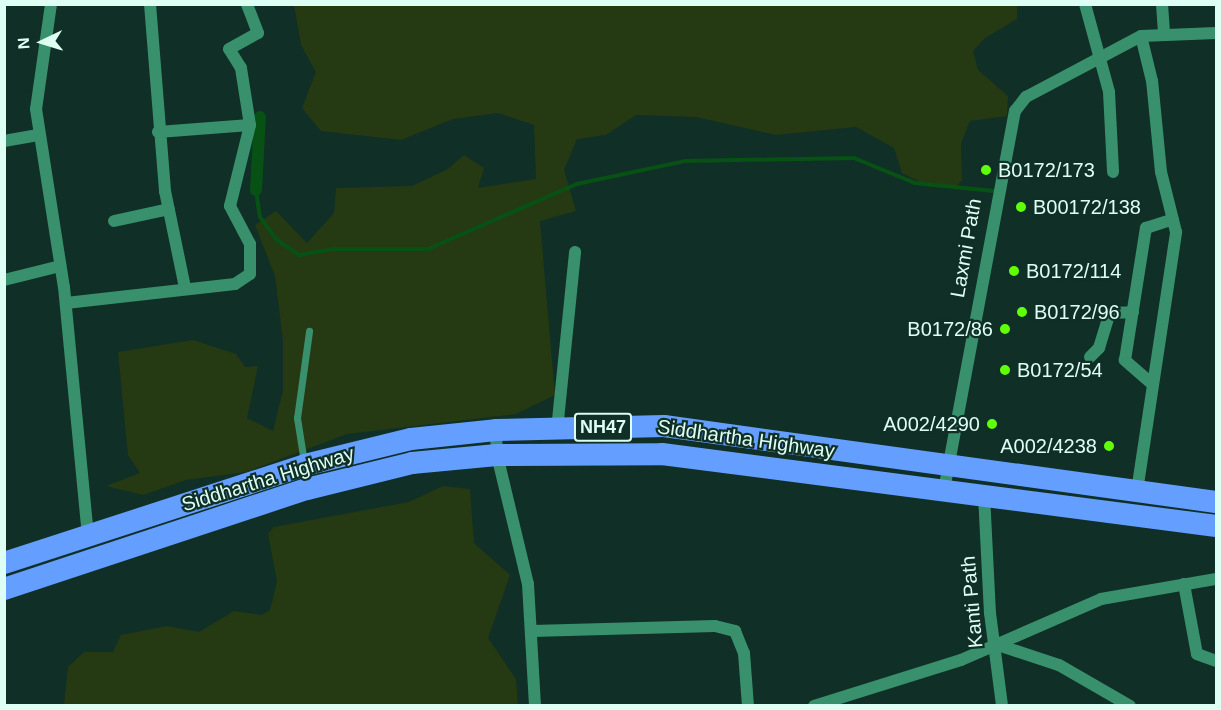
<!DOCTYPE html>
<html>
<head>
<meta charset="utf-8">
<style>
	body { margin:0 }
	#map { position:relative; width:1221px; height:710px; overflow:hidden; background:#102f26; font-family:Arial,sans-serif }
	div>[style] { position:absolute }
	.green>* { inset:0; background:#253912 }
	.stream>* { height:4px; margin:-2px; padding:0 2px; transform-origin:2px; border-radius:2px; background:#075115 }
	.canal>* { height:12px; margin:-6px; padding:0 6px; transform-origin:6px; border-radius:6px; background:#075115 }
	.service>* { height:7px; margin:-3.5px; padding:0 3.5px; transform-origin:3.5px; border-radius:3.5px; background:#38916c }
	.minor>* { height:12px; margin:-6px; padding:0 6px; transform-origin:6px; border-radius:6px; background:#38916c }
	.trunk>* { height:22px; margin:-11px; padding:0 11px; transform-origin:11px; border-radius:11px; background:#649eff }
	.dots>* { width:16px; height:16px; translate:-50% -50%; box-sizing:border-box; border:3px solid #102f26; border-radius:50% }
	span { translate:-50% -50%; white-space:nowrap; text-align:center; line-height:1.15; -webkit-text-stroke:4.5px #102f26; paint-order:stroke }
	.shield-label span { padding:2px 4px; background:#102f26; border:2px solid; border-radius:4px; -webkit-text-stroke-width:0 }
	.shield-label { font-size:18px; color:#defff4; font-weight:700 }
	.poi-label { font-size:20px; color:#defff4 }
	.left { translate:0 -50%; text-align:left }
	.right { translate:-100% -50%; text-align:right }
	.street-label { font-size:20px; color:#defff4 }
	.frame { position:absolute; inset:0; border:6px solid #defff4; pointer-events:none }
	.north { position:absolute; left:12px; top:12px; width:60px; height:60px; -webkit-text-stroke:4px #102f26; paint-order:stroke; rotate:266deg; font-size:16px; font-weight:700; line-height:24px; text-align:center; color:#defff4 }
	.north::after { content:''; display:block; margin:auto; width:21px; height:27px; background:#defff4; clip-path:polygon(50% 0,100% 100%,50% 72%,0 100%) }
</style>
</head>
<body>
<div id="map">
	<div class="green">
		<i style="clip-path:polygon(294px 5px,1017px 5px,1017px 19px,985px 38px,973px 51px,978px 70px,1008px 96px,1007px 116px,970px 121px,961px 143px,962px 180px,955px 188px,930px 187px,902px 173px,894px 148px,856px 127px,776px 135px,696px 117px,636px 115px,606px 135px,577px 139px,564px 170px,576px 211px,540px 221px,555px 395px,516px 414px,347px 434px,246px 472px,186px 480px,143px 495px,106px 486px,140px 473px,128px 455px,118px 352px,193px 340px,236px 354px,245px 367px,258px 366px,247px 418px,273px 431px,283px 390px,283px 341px,275px 276px,255px 225px,276px 211px,307px 243px,334px 213px,336px 188px,412px 186px,448px 169px,464px 155px,484px 168px,478px 188px,536px 179px,534px 125px,498px 113px,453px 119px,401px 140px,321px 131px,302px 108px,316px 72px,301px 45px)"></i>
		<i style="clip-path:polygon(443px 486px,470px 489px,474px 543px,510px 575px,488px 638px,516px 679px,518px 705px,64px 705px,68px 667px,84px 652px,113px 652px,121px 635px,167px 626px,199px 632px,234px 611px,262px 615px,270px 610px,277px 581px,268px 534px,274px 527px,409px 502px)"></i>
	</div>
	<div class="stream">
		<i style="left:256px;top:190px;width:27px;rotate:82deg"></i>
		<i style="left:260px;top:217px;width:29px;rotate:54deg"></i>
		<i style="left:277px;top:240px;width:27px;rotate:34deg"></i>
		<i style="left:299px;top:255px;width:35px;rotate:-10deg"></i>
		<i style="left:333px;top:249px;width:95px"></i>
		<i style="left:428px;top:249px;width:163px;rotate:-23.6deg"></i>
		<i style="left:577px;top:184px;width:110px;rotate:-12deg"></i>
		<i style="left:685px;top:161px;width:169px;rotate:-1deg"></i>
		<i style="left:854px;top:158px;width:66px;rotate:22.3deg"></i>
		<i style="left:915px;top:183px;width:79px;rotate:5.8deg"></i>
	</div>
	<div class="canal">
		<i style="left:256px;top:190px;width:73px;rotate:-86.9deg"></i>
	</div>
	<div class="service">
		<i style="left:304px;top:462px;width:45px;rotate:-99deg"></i>
		<i style="left:297px;top:418px;width:88px;rotate:-82.1deg"></i>
	</div>
	<div class="minor">
		<i style="left:51px;top:4px;width:106px;rotate:98.1deg"></i>
		<i style="left:36px;top:109px;width:180px;rotate:81.1deg"></i>
		<i style="left:64px;top:287px;width:250px;rotate:84.5deg"></i>
		<i style="left:150px;top:4px;width:188px;rotate:85.4deg"></i>
		<i style="left:165px;top:191px;width:99px;rotate:78.3deg"></i>
		<i style="left:1085px;top:4px;width:91px;rotate:74.7deg"></i>
		<i style="left:1109px;top:92px;width:80px;rotate:87.1deg"></i>
		<i style="left:1162px;top:4px;width:31px;rotate:86deg"></i>
		<i style="left:158px;top:132px;width:92px;rotate:-4.4deg"></i>
		<i style="left:4px;top:141px;width:36px;rotate:-10deg"></i>
		<i style="left:114px;top:221px;width:56px;rotate:-12.3deg"></i>
		<i style="left:4px;top:280px;width:58px;rotate:-14deg"></i>
		<i style="left:66px;top:303px;width:170px;rotate:-6.4deg"></i>
		<i style="left:235px;top:284px;width:18px;rotate:-34deg"></i>
		<i style="left:250px;top:274px;width:30px;rotate:-90deg"></i>
		<i style="left:250px;top:244px;width:43px;rotate:-117.8deg"></i>
		<i style="left:230px;top:206px;width:83px;rotate:-76.1deg"></i>
		<i style="left:250px;top:125px;width:58px;rotate:-99deg"></i>
		<i style="left:241px;top:68px;width:22px;rotate:-122deg"></i>
		<i style="left:229px;top:49px;width:33px;rotate:-29deg"></i>
		<i style="left:258px;top:33px;width:31px;rotate:-111deg"></i>
		<i style="left:1090px;top:357px;width:13px;rotate:-45deg"></i>
		<i style="left:1099px;top:348px;width:37px;rotate:-73deg"></i>
		<i style="left:1110px;top:313px;width:23px;rotate:-2deg"></i>
		<i style="left:1151px;top:383px;width:35px;rotate:-139deg"></i>
		<i style="left:1125px;top:360px;width:134px;rotate:-81deg"></i>
		<i style="left:1146px;top:228px;width:28px;rotate:-18deg"></i>
		<i style="left:496px;top:430px;width:25px;rotate:88deg"></i>
		<i style="left:497px;top:455px;width:133px;rotate:76.5deg"></i>
		<i style="left:528px;top:584px;width:122px;rotate:86.7deg"></i>
		<i style="left:557px;top:430px;width:179px;rotate:-84.2deg"></i>
		<i style="left:944px;top:490px;width:386px;rotate:-79.4deg"></i>
		<i style="left:1015px;top:111px;width:18px;rotate:-52deg"></i>
		<i style="left:1026px;top:97px;width:130px;rotate:-27.9deg"></i>
		<i style="left:1141px;top:36px;width:75px;rotate:-2.3deg"></i>
		<i style="left:1137px;top:491px;width:262px;rotate:-81.4deg"></i>
		<i style="left:1176px;top:232px;width:62px;rotate:-104deg"></i>
		<i style="left:1161px;top:172px;width:91px;rotate:-95.6deg"></i>
		<i style="left:1152px;top:81px;width:46px;rotate:-103.7deg"></i>
		<i style="left:984px;top:495px;width:118px;rotate:87.1deg"></i>
		<i style="left:990px;top:613px;width:94px;rotate:82.6deg"></i>
		<i style="left:1184px;top:584px;width:71px;rotate:79.5deg"></i>
		<i style="left:1197px;top:654px;width:20px;rotate:20deg"></i>
		<i style="left:532px;top:631px;width:183px;rotate:-1.6deg"></i>
		<i style="left:715px;top:626px;width:21px;rotate:14deg"></i>
		<i style="left:735px;top:631px;width:24px;rotate:68deg"></i>
		<i style="left:744px;top:653px;width:53px;rotate:85.7deg"></i>
		<i style="left:995px;top:644px;width:67px;rotate:18.2deg"></i>
		<i style="left:1059px;top:665px;width:82px;rotate:30deg"></i>
		<i style="left:814px;top:706px;width:154px;rotate:-17.4deg"></i>
		<i style="left:961px;top:660px;width:153px;rotate:-23.5deg"></i>
		<i style="left:1101px;top:599px;width:117px;rotate:-9.9deg"></i>
	</div>
	<div class="trunk">
		<i style="left:4px;top:563px;width:317px;rotate:-18deg"></i>
		<i style="left:305px;top:465px;width:109px;rotate:-13.8deg"></i>
		<i style="left:411px;top:439px;width:85px;rotate:-6deg"></i>
		<i style="left:496px;top:430px;width:168px;rotate:-1.4deg"></i>
		<i style="left:664px;top:426px;width:557px;rotate:7.84deg"></i>
		<i style="left:4px;top:589px;width:319px;rotate:-18.3deg"></i>
		<i style="left:307px;top:489px;width:108px;rotate:-13.9deg"></i>
		<i style="left:412px;top:463px;width:85px;rotate:-5.4deg"></i>
		<i style="left:497px;top:455px;width:165px;rotate:-0.3deg"></i>
		<i style="left:662px;top:454px;width:559px;rotate:7.4deg"></i>
	</div>
	<div class="dots">
		<i style="left:986px;top:170px;background:#60ff0a"></i>
		<i style="left:1021px;top:207px;background:#60ff0a"></i>
		<i style="left:1014px;top:271px;background:#60ff0a"></i>
		<i style="left:1022px;top:312px;background:#60ff0a"></i>
		<i style="left:1005px;top:329px;background:#60ff0a"></i>
		<i style="left:1005px;top:370px;background:#60ff0a"></i>
		<i style="left:992px;top:424px;background:#60ff0a"></i>
		<i style="left:1109px;top:446px;background:#60ff0a"></i>
	</div>
	<div class="shield-label">
		<span style="left:603px;top:427px">NH47</span>
	</div>
	<div class="poi-label">
		<span class="left" style="left:998px;top:170px">B0172/173</span>
		<span class="left" style="left:1033px;top:207px">B00172/138</span>
		<span class="left" style="left:1026px;top:271px">B0172/114</span>
		<span class="left" style="left:1034px;top:312px">B0172/96</span>
		<span class="right" style="left:993px;top:329px">B0172/86</span>
		<span class="left" style="left:1017px;top:370px">B0172/54</span>
		<span class="right" style="left:980px;top:424px">A002/4290</span>
		<span class="right" style="left:1097px;top:446px">A002/4238</span>
	</div>
	<div class="street-label">
		<span style="left:966px;top:248px;rotate:-80deg">Laxmi Path</span>
		<span style="left:746px;top:439px;rotate:8deg">Siddhartha Highway</span>
		<span style="left:268px;top:479px;rotate:-17deg">Siddhartha Highway</span>
		<span style="left:972px;top:602px;rotate:-95deg">Kanti Path</span>
	</div>
	<div class="frame"></div>
	<div class="north">N</div>
</div>
</body>
</html>
